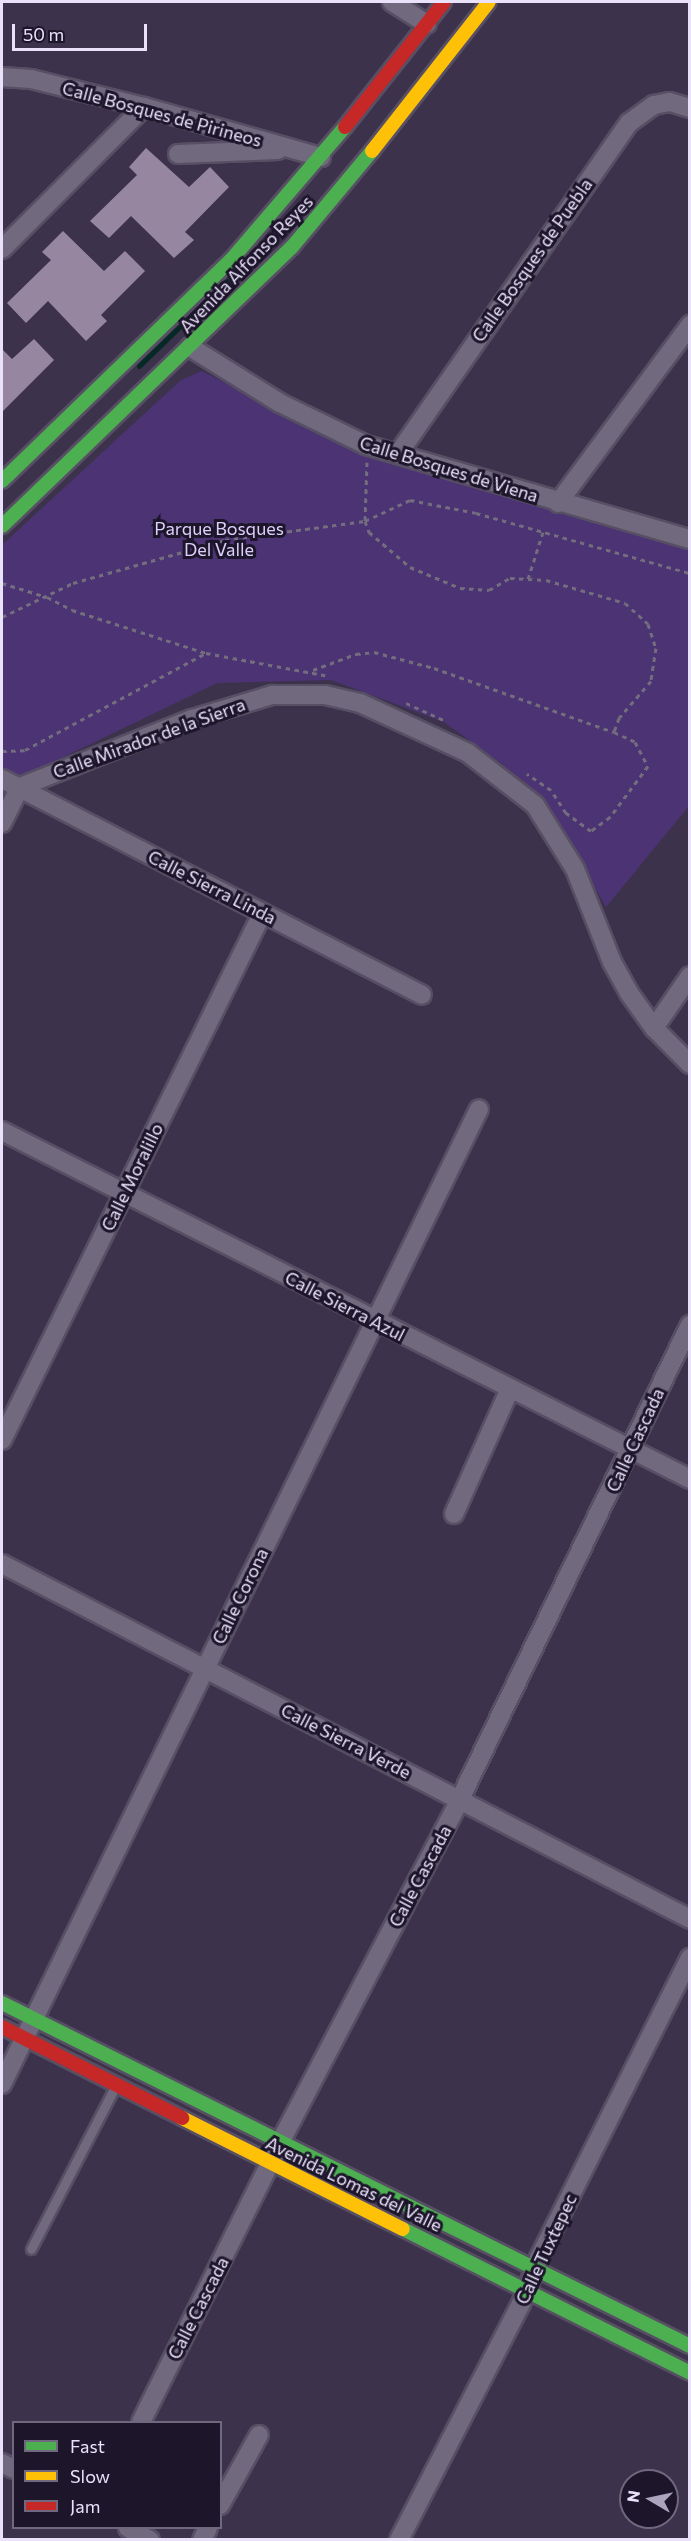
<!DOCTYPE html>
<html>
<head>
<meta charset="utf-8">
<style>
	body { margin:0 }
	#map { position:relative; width:691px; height:2541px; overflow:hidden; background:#3c324c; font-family:Commissioner,sans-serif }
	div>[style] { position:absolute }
	.green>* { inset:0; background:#4c3374 }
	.stream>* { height:5px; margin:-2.5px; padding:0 2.5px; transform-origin:2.5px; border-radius:2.5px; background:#052925 }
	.building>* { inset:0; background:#9686a0 }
	.path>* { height:3px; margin-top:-1.5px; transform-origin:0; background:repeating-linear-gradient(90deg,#736d7e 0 4.5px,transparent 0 9px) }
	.roads { filter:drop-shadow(2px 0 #574f64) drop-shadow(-2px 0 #574f64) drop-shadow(0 2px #574f64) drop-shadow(0 -2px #574f64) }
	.lane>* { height:9px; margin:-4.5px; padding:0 4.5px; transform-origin:4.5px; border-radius:4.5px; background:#71697d }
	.street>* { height:18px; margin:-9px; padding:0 9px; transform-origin:9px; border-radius:9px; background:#71697d }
	.fast>* { height:14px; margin:-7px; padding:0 7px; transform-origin:7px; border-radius:7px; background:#4caf50 }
	.slow>* { height:14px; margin:-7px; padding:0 7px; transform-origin:7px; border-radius:7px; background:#ffc107 }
	.jam>* { height:14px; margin:-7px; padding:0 7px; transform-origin:7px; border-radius:7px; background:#c62828 }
	span { translate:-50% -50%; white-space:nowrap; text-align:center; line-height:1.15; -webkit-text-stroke:6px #1d162b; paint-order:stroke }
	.street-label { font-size:18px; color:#e9e2fa }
	.park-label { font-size:18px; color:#dcd0fa }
	.frame { position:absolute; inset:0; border:3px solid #e9e2fa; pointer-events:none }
	.legend { position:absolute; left:12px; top:2421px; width:210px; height:108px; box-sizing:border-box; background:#1d162b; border:2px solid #6f687e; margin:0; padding:8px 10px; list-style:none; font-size:18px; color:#e9e2fa }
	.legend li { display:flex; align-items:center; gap:12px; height:30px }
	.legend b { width:30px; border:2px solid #6f687e }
	.north { position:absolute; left:619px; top:2469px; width:60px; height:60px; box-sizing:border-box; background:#1d162b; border:2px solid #6f687e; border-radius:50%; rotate:279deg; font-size:16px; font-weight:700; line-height:24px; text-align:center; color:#e9e2fa }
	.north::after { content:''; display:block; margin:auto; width:21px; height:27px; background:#aca4bd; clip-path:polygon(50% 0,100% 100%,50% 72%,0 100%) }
	.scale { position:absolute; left:12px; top:24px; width:135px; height:27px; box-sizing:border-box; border:3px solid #e9e2fa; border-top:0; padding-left:8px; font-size:18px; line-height:21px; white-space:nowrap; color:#e9e2fa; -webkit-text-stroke:4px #1d162b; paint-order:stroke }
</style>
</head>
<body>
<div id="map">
	<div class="green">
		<i style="clip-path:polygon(202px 371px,348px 446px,474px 486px,689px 545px,689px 806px,606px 907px,556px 821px,502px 764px,444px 722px,331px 680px,217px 683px,14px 781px,2px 781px,2px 545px,181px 380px)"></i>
	</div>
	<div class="stream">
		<i style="left:139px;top:366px;width:122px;rotate:-44deg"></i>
	</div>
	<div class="building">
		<i style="clip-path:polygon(146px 148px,189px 187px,210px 167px,229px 187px,185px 232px,194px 240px,174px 258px,131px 216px,109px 238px,90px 221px,137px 175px,129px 167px)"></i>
		<i style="clip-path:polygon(63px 231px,104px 271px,125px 251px,145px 271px,101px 315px,107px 321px,86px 341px,48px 301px,26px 323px,7px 303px,51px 260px,42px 252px)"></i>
		<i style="clip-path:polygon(34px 339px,54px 360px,2px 412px,2px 349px,12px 359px)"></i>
	</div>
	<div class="path">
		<i style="left:367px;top:462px;width:59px;rotate:91.9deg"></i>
		<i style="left:365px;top:521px;width:12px;rotate:70deg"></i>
		<i style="left:369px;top:532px;width:54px;rotate:40.5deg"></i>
		<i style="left:410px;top:567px;width:54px;rotate:22.8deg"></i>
		<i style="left:460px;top:588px;width:29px;rotate:4deg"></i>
		<i style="left:489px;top:590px;width:24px;rotate:-30deg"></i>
		<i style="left:510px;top:578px;width:36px;rotate:3deg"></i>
		<i style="left:546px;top:580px;width:82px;rotate:16.2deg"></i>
		<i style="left:625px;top:603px;width:31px;rotate:42deg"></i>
		<i style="left:648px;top:624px;width:25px;rotate:72deg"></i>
		<i style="left:656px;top:648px;width:33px;rotate:99deg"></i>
		<i style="left:651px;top:681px;width:49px;rotate:130.9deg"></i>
		<i style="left:619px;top:718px;width:15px;rotate:110deg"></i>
		<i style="left:614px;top:732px;width:23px;rotate:25deg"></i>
		<i style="left:635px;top:742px;width:27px;rotate:62deg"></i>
		<i style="left:648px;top:766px;width:64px;rotate:126.7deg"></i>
		<i style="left:610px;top:817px;width:24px;rotate:144deg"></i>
		<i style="left:591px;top:831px;width:31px;rotate:-144deg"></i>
		<i style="left:566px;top:813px;width:27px;rotate:-123deg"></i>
		<i style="left:551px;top:790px;width:29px;rotate:-146deg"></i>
		<i style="left:528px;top:579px;width:49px;rotate:-72.3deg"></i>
		<i style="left:2px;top:583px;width:47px;rotate:17.3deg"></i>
		<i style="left:47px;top:597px;width:28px;rotate:27deg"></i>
		<i style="left:72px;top:610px;width:141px;rotate:17.8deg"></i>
		<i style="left:2px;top:617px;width:79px;rotate:-25.6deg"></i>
		<i style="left:73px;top:583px;width:158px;rotate:-15.8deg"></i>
		<i style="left:225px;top:540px;width:141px;rotate:-7.7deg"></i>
		<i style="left:365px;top:521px;width:50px;rotate:-25deg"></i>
		<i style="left:410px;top:500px;width:67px;rotate:11.1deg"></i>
		<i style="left:476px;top:513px;width:222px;rotate:15.7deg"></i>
		<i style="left:313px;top:670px;width:46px;rotate:-20.4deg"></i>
		<i style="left:356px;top:654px;width:18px;rotate:-6deg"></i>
		<i style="left:374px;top:652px;width:62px;rotate:14.9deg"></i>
		<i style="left:434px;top:668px;width:191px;rotate:19.6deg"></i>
		<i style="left:406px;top:703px;width:44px;rotate:24.2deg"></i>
		<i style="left:2px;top:751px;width:23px;rotate:-2deg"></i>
		<i style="left:25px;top:750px;width:205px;rotate:-28.2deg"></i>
		<i style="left:206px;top:653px;width:125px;rotate:10.6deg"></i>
	</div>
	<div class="roads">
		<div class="lane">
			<i style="left:31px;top:2249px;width:182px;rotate:-62.6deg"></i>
		</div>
		<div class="street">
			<i style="left:392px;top:2px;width:41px;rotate:32.2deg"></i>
			<i style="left:2px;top:77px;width:29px;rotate:4deg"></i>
			<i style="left:31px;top:79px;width:116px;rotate:13.9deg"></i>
			<i style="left:144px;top:107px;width:184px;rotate:15.8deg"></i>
			<i style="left:178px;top:154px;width:100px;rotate:-2.3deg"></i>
			<i style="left:2px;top:249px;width:201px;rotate:-45deg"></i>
			<i style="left:190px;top:347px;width:106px;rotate:31.9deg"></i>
			<i style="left:280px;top:403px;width:96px;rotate:26deg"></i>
			<i style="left:366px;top:445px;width:337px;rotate:16.2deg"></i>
			<i style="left:398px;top:454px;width:404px;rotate:-55.1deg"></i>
			<i style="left:629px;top:123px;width:31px;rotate:-36deg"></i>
			<i style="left:654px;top:105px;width:16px;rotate:-11deg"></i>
			<i style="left:670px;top:102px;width:21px;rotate:17deg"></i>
			<i style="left:558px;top:503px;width:222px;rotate:-53.4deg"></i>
			<i style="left:2px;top:779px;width:472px;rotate:27.2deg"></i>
			<i style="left:2px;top:823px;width:40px;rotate:-63.4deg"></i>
			<i style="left:20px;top:787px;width:185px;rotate:-21.6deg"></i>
			<i style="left:192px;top:719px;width:84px;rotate:-16.7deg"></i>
			<i style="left:272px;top:695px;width:53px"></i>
			<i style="left:325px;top:695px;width:36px;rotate:13deg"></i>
			<i style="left:360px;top:703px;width:119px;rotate:24.8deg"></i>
			<i style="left:468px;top:753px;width:85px;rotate:37.8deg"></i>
			<i style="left:535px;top:805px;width:75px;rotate:58deg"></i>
			<i style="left:575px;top:869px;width:100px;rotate:68.3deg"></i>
			<i style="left:612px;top:962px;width:35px;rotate:61deg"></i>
			<i style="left:629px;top:993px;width:43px;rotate:54.5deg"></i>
			<i style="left:654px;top:1028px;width:51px;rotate:45deg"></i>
			<i style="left:654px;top:1028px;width:63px;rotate:-55.3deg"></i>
			<i style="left:2px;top:1131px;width:771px;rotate:26.83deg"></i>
			<i style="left:2px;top:1440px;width:587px;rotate:-63.7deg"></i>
			<i style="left:454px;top:1514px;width:137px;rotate:-65.9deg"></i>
			<i style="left:2px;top:1564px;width:774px;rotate:27.29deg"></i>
			<i style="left:2px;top:2084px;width:1085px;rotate:-63.93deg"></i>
			<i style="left:141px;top:2422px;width:323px;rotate:-63.5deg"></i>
			<i style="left:285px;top:2133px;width:377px;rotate:-62.3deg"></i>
			<i style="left:460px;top:1799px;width:527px;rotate:-64.12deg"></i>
			<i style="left:2px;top:2463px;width:13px;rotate:27deg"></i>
			<i style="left:220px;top:2505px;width:80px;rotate:-60.9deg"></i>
			<i style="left:128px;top:2528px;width:25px;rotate:29deg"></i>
			<i style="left:202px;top:2540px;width:13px;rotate:-63deg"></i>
			<i style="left:399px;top:2540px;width:266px;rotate:-62.7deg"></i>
			<i style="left:521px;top:2304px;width:49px;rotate:-68.6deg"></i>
			<i style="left:539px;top:2258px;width:336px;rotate:-63.3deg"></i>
		</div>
		<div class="fast">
			<i style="left:2px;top:481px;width:318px;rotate:-44deg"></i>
			<i style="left:231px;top:260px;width:175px;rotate:-49.4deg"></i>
			<i style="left:2px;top:526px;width:402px;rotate:-43.9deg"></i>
			<i style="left:292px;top:247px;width:125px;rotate:-50.2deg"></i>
			<i style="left:2px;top:2003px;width:769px;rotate:26.5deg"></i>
			<i style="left:403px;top:2229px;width:321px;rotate:26.6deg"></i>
		</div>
		<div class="slow">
			<i style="left:372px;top:151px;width:189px;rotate:-51.9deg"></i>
			<i style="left:182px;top:2118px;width:247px;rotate:26.7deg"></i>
		</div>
		<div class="jam">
			<i style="left:345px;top:127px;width:159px;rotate:-51.6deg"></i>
			<i style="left:2px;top:2027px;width:202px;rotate:26.8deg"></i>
		</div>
	</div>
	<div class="street-label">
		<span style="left:162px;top:114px;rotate:15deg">Calle Bosques de Pirineos</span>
		<span style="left:532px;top:260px;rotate:-55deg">Calle Bosques de Puebla</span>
		<span style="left:246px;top:264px;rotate:-46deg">Avenida Alfonso Reyes</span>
		<span style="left:449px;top:469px;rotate:17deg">Calle Bosques de Viena</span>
		<span style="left:149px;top:738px;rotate:-20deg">Calle Mirador de la Sierra</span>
		<span style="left:212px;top:887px;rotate:27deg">Calle Sierra Linda</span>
		<span style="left:132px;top:1177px;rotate:-64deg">Calle Moralillo</span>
		<span style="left:345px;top:1306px;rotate:27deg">Calle Sierra Azul</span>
		<span style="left:635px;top:1440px;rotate:-65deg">Calle Cascada</span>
		<span style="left:240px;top:1596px;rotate:-64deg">Calle Corona</span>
		<span style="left:346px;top:1741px;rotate:27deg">Calle Sierra Verde</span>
		<span style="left:420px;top:1876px;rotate:-62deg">Calle Cascada</span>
		<span style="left:354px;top:2184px;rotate:26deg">Avenida Lomas del Valle</span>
		<span style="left:546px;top:2249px;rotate:-65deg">Calle Tuxtepec</span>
		<span style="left:198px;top:2308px;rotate:-63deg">Calle Cascada</span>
	</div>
	<div class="park-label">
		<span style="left:219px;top:539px">Parque Bosques<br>Del Valle</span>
	</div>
	<div class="frame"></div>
	<ul class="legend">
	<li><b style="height:8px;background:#4caf50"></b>Fast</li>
	<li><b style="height:8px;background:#ffc107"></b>Slow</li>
	<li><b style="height:8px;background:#c62828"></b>Jam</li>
	</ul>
	<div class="north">N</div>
	<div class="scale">50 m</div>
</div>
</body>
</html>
